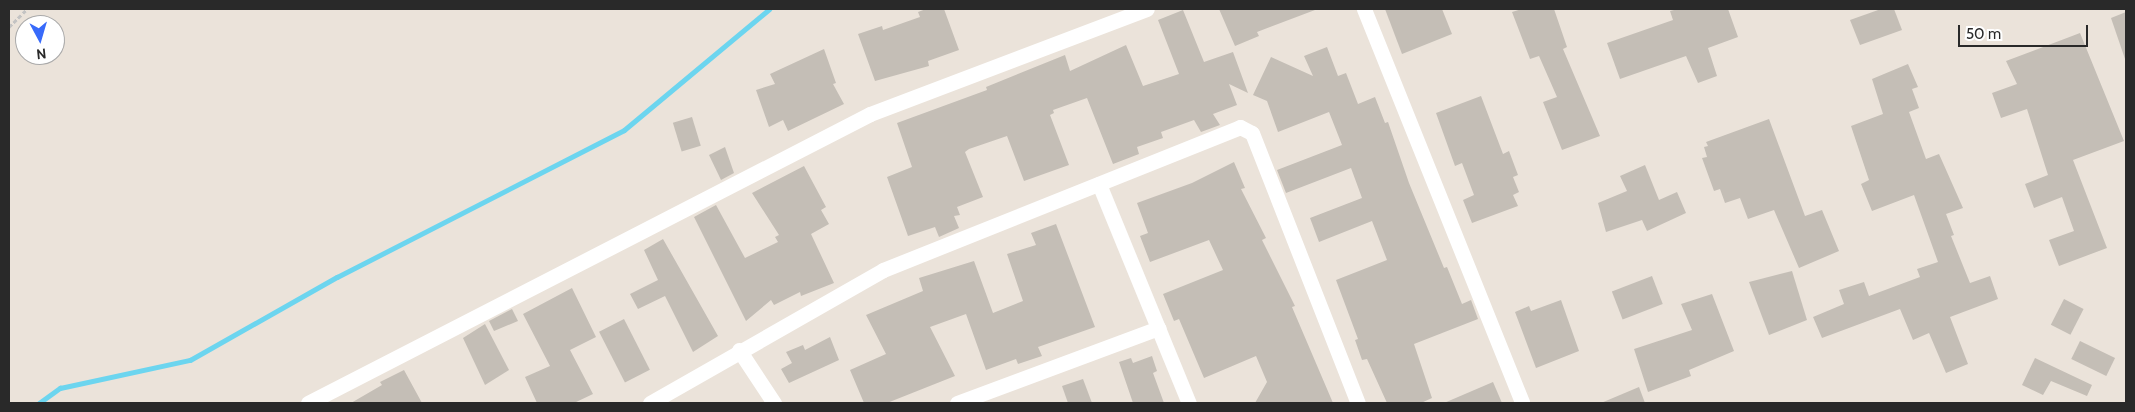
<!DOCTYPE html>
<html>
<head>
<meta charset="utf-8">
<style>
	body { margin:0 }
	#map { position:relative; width:2135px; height:412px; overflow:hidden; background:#ebe3da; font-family:Cabin,sans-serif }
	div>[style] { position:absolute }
	.stream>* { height:5px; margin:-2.5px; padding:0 2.5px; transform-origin:2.5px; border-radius:2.5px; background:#6cd5ef }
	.building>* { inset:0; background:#c4beb6; transform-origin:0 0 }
	.path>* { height:3px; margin-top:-1.5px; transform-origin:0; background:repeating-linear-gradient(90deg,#c3c3c3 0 4px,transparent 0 6.5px) }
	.street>* { height:15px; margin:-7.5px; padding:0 7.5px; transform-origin:7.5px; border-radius:7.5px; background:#fff }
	span { translate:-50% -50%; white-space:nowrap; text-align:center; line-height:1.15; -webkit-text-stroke:4px #fff; paint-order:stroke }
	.frame { position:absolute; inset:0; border:10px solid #292929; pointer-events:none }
	.north { position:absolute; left:15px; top:15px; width:50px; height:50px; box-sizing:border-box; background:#fff; border:1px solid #a9a9a9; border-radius:50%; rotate:174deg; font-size:14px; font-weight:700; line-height:20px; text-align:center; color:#292929 }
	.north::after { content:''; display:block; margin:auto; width:18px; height:22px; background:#386afa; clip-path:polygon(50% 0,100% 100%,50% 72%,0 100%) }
	.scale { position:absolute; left:1958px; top:25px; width:130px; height:22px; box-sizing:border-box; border:2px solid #292929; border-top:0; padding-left:6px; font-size:15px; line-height:18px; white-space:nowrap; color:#292929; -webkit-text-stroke:4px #fff; paint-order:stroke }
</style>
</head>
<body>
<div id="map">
	<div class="stream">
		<i style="left:39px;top:403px;width:26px;rotate:-36deg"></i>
		<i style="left:60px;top:388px;width:133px;rotate:-12.2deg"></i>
		<i style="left:190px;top:360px;width:169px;rotate:-29.5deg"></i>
		<i style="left:337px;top:277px;width:322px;rotate:-27.1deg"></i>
		<i style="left:624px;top:130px;width:189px;rotate:-39.8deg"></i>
	</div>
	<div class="building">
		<i style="clip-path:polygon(926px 9px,944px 9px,959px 50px,928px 61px,929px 66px,875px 81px,858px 34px,882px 26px,883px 30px,920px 17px,918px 12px)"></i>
		<i style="clip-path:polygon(1219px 9px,1315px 9px,1315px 10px,1257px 32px,1259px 36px,1235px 46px)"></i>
		<i style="clip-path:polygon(1385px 9px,1442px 9px,1452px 34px,1402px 54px)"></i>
		<i style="clip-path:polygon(1522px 9px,1554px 9px,1567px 47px,1563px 49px,1600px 136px,1562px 150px,1543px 102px,1557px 97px,1539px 56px,1530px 59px,1512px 12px)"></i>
		<i style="clip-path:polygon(1678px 9px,1728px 9px,1738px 37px,1708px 48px,1717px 76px,1698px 83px,1686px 56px,1620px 79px,1607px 43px,1673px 20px,1670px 11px)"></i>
		<i style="clip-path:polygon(1881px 9px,1894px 9px,1902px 30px,1860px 45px,1850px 20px)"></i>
		<i style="clip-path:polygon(1183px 10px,1204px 62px,1233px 52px,1248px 93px,1229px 84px,1237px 105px,1213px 114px,1220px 125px,1201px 132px,1194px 120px,1161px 132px,1163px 138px,1137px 147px,1139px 154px,1113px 164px,1087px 98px,1053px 110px,1054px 113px,1050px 115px,1069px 165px,1024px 181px,1007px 136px,969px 149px,965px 152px,983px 197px,957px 207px,960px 215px,954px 216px,959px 228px,939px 237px,935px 227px,908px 236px,887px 177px,912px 167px,897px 123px,987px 90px,986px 87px,1065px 55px,1070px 71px,1126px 45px,1143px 86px,1179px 74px,1158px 20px)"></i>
		<i style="clip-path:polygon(2126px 12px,2126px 59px,2125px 59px,2111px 18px)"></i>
		<i style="clip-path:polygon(2080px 33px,2124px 141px,2073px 160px,2107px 248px,2059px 266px,2049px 240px,2074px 231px,2062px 197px,2034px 208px,2025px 184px,2048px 175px,2027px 109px,2001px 118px,1992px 93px,2017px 84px,2006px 61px)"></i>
		<i style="clip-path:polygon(1327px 47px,1338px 76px,1346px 73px,1358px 104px,1375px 97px,1385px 123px,1388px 122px,1409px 183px,1444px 268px,1447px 267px,1462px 304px,1471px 300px,1478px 319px,1414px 344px,1432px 398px,1421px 403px,1387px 403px,1367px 359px,1362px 360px,1355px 340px,1358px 339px,1336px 280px,1387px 260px,1372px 221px,1319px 242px,1310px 218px,1362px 198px,1351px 168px,1286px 193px,1277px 170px,1342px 145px,1329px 112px,1278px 132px,1267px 101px,1253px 95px,1271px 57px,1313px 76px,1304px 56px)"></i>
		<i style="clip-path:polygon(824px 49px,836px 83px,833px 84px,844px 104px,788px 131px,783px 120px,769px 127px,756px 90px,775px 84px,770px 74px)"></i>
		<i style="clip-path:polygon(1908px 64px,1918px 87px,1912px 89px,1919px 108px,1909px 112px,1926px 159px,1939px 154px,1963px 208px,1946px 214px,1954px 235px,1951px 236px,1970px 283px,1990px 276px,1998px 299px,1950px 317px,1968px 364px,1946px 373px,1929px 333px,1913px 340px,1900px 309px,1822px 338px,1813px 317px,1844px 304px,1839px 290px,1864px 282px,1869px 296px,1920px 277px,1917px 269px,1938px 262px,1914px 195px,1872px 211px,1861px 184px,1869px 180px,1851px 126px,1883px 114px,1872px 79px)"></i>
		<i style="clip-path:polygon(1481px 96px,1503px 154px,1509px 151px,1518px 175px,1513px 177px,1519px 192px,1513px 195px,1518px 206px,1472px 223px,1463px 200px,1474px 195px,1462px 163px,1455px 166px,1436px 113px)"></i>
		<i style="left:692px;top:117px;width:30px;height:20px;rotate:73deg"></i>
		<i style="clip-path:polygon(1769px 119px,1805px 216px,1822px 210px,1839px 251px,1799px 268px,1774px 210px,1748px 219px,1740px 198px,1725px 203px,1720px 189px,1714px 191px,1702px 158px,1707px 157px,1704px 147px,1708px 146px,1706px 142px)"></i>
		<i style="clip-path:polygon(725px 147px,734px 173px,721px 180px,709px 155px)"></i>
		<i style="clip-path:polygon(1234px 162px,1245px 188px,1241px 189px,1266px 238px,1262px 240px,1295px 306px,1292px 307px,1333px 403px,1255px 403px,1267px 382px,1256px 356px,1204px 378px,1179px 319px,1174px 321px,1163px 294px,1223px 270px,1209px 240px,1150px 262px,1140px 236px,1148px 233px,1137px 203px,1192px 183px)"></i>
		<i style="clip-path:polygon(1645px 165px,1659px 200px,1677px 192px,1686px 213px,1647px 231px,1642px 220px,1606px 232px,1598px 203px,1627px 191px,1620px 176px)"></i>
		<i style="clip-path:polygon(804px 166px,826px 207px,821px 210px,829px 224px,811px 234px,834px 283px,801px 296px,800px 292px,774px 305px,771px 300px,746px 321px,694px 217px,716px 205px,745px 258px,778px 242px,775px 237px,779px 235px,752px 193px)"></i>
		<i style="clip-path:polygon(1056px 224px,1095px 327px,1038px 347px,1042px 356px,1018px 364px,1016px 359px,986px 370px,966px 314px,930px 327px,955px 376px,887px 403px,864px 403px,850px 370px,886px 354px,866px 315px,923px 291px,919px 278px,974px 261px,993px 313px,1023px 301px,1007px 254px,1036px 245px,1031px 233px)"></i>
		<i style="clip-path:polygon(663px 239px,718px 336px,693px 352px,665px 296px,638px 309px,630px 294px,658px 280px,644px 250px)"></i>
		<i style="clip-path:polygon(1792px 271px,1807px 320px,1769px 335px,1749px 282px)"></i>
		<i style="left:1652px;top:276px;width:30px;height:43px;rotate:69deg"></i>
		<i style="clip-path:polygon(572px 288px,596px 337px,570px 350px,593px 394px,574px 403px,537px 403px,525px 377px,550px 366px,523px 314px)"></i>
		<i style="clip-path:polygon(1712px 294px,1734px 351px,1689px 370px,1691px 376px,1648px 392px,1634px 349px,1692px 330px,1681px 304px)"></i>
		<i style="left:2064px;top:299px;width:22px;height:29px;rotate:27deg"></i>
		<i style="clip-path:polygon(1561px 300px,1579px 351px,1536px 368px,1515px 312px,1529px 306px,1531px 311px)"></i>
		<i style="clip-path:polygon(512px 309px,518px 321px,494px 331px,489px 321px)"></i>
		<i style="left:624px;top:319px;width:57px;height:28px;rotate:63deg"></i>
		<i style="clip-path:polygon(485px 324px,509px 370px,485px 385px,463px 338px)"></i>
		<i style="clip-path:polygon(830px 337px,839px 360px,789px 383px,781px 369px,792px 363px,786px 352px,803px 345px,805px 350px)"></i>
		<i style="left:2080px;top:341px;width:39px;height:20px;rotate:26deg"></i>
		<i style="clip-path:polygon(1152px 356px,1157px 371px,1153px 373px,1164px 403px,1133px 403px,1119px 362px,1131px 358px,1133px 363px)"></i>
		<i style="clip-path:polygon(2035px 358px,2092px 385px,2087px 396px,2051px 381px,2043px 395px,2022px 385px)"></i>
		<i style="clip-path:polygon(404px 370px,422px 403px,351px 403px,382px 385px,380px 382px)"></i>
		<i style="clip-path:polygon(1083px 379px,1092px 403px,1068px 403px,1062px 386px)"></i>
		<i style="clip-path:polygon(1493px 382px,1502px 403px,1444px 403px)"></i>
		<i style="clip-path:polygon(1639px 387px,1645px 403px,1601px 403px)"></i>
	</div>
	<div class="path">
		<i style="left:9px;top:27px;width:25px;rotate:-45deg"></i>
	</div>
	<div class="street">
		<i style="left:1364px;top:9px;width:424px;rotate:68.1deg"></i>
		<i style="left:1099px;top:184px;width:237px;rotate:67.7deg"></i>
		<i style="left:739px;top:350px;width:64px;rotate:56.6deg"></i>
		<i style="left:308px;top:403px;width:632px;rotate:-27.21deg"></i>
		<i style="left:870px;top:114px;width:296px;rotate:-20.8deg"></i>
		<i style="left:650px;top:403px;width:268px;rotate:-29.7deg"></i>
		<i style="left:883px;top:270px;width:385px;rotate:-21.8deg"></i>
		<i style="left:1240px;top:127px;width:13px;rotate:27deg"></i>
		<i style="left:1252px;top:133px;width:290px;rotate:68.6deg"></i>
		<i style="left:957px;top:403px;width:215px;rotate:-20.4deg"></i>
	</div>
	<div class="frame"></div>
	<div class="north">N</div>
	<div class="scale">50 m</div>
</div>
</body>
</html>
